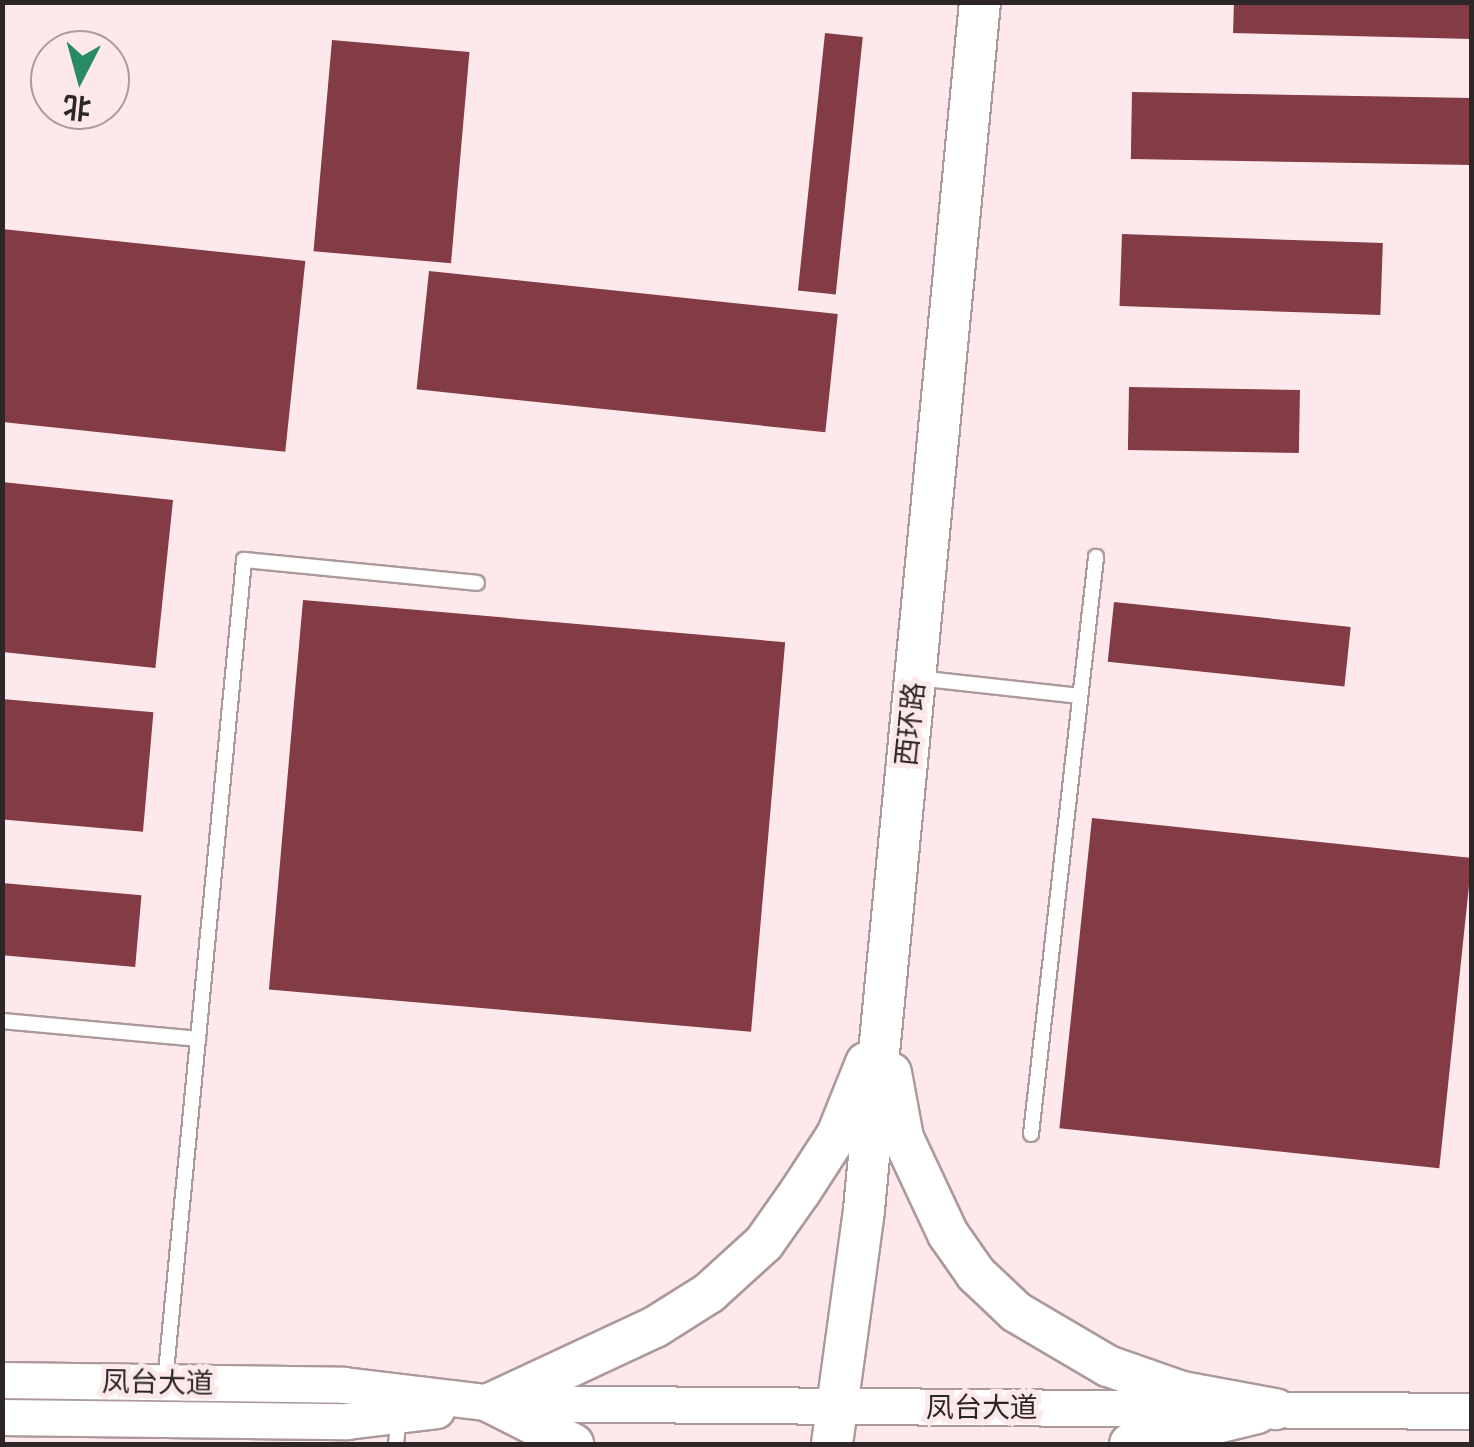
<!DOCTYPE html>
<html>
<head>
<meta charset="utf-8">
<style>
	body { margin:0 }
	#map { position:relative; width:1474px; height:1447px; overflow:hidden; background:#fde9eb; font-family:"IBM Plex Serif","Noto Sans SC",serif }
	div>[style] { position:absolute }
	.building>* { inset:0; background:#833b45; transform-origin:0 0 }
	.roads { filter:drop-shadow(2px 0 #ac9a9b) drop-shadow(-2px 0 #ac9a9b) drop-shadow(0 2px #ac9a9b) drop-shadow(0 -2px #ac9a9b) }
	.service>* { height:14px; margin:-7px; padding:0 7px; transform-origin:7px; border-radius:7px; background:#fff }
	.tertiary>* { height:35px; margin:-17.5px; padding:0 17.5px; transform-origin:17.5px; border-radius:17.5px; background:#fff }
	.secondary>* { height:40px; margin:-20px; padding:0 20px; transform-origin:20px; border-radius:20px; background:#fff }
	span { translate:-50% -50%; white-space:nowrap; text-align:center; line-height:1.15; -webkit-text-stroke:10px #fde9eb; paint-order:stroke }
	.street-label { font-size:28px; color:#2d2626 }
	.frame { position:absolute; inset:0; border:5px solid #2d2626; pointer-events:none }
	.north { position:absolute; left:30px; top:30px; width:100px; height:100px; box-sizing:border-box; background:#fde9eb; border:2px solid #aa9b9c; border-radius:50%; rotate:186deg; font-size:28px; font-weight:700; line-height:40px; text-align:center; color:#2d2626 }
	.north::after { content:''; display:block; margin:auto; width:35px; height:45px; background:#288b65; clip-path:polygon(50% 0,100% 100%,50% 72%,0 100%) }
</style>
</head>
<body>
<div id="map">
	<div class="building">
		<i style="clip-path:polygon(1234px 2px,1472px 2px,1472px 39px,1233px 33px)"></i>
		<i style="left:825px;top:33px;width:38px;height:259px;rotate:6deg"></i>
		<i style="left:332px;top:40px;width:138px;height:212px;rotate:5deg"></i>
		<i style="left:1132px;top:92px;width:340px;height:67px;rotate:1deg"></i>
		<i style="left:2px;top:229px;width:305px;height:192px;rotate:6deg"></i>
		<i style="left:1122px;top:234px;width:261px;height:72px;rotate:2deg"></i>
		<i style="left:429px;top:271px;width:411px;height:119px;rotate:6deg"></i>
		<i style="left:1129px;top:387px;width:171px;height:63px;rotate:1deg"></i>
		<i style="left:2px;top:482px;width:172px;height:169px;rotate:6deg"></i>
		<i style="left:303px;top:600px;width:484px;height:391px;rotate:5deg"></i>
		<i style="left:1114px;top:602px;width:238px;height:60px;rotate:6deg"></i>
		<i style="left:2px;top:699px;width:152px;height:120px;rotate:5deg"></i>
		<i style="left:1092px;top:818px;width:382px;height:312px;rotate:6deg"></i>
		<i style="left:2px;top:883px;width:140px;height:72px;rotate:5deg"></i>
	</div>
	<div class="roads">
		<div class="service">
			<i style="left:917px;top:678px;width:164px;rotate:6.3deg"></i>
			<i style="left:2px;top:1021px;width:197px;rotate:5.2deg"></i>
			<i style="left:1031px;top:1134px;width:581px;rotate:-83.57deg"></i>
			<i style="left:165px;top:1382px;width:826px;rotate:-84.51deg"></i>
			<i style="left:244px;top:560px;width:234px;rotate:5.6deg"></i>
			<i style="left:396px;top:1444px;width:29px;rotate:-84deg"></i>
		</div>
		<div class="tertiary">
			<i style="left:2px;top:1380px;width:342px;rotate:0.8deg"></i>
			<i style="left:344px;top:1385px;width:149px;rotate:6.9deg"></i>
			<i style="left:492px;top:1403px;width:980px;rotate:0.47deg"></i>
			<i style="left:2px;top:1417px;width:345px;rotate:0.7deg"></i>
			<i style="left:347px;top:1421px;width:90px;rotate:-7deg"></i>
		</div>
		<div class="secondary">
			<i style="left:891px;top:1073px;width:66px;rotate:79.5deg"></i>
			<i style="left:903px;top:1138px;width:106px;rotate:64.9deg"></i>
			<i style="left:948px;top:1234px;width:49px;rotate:55deg"></i>
			<i style="left:976px;top:1274px;width:55px;rotate:43.5deg"></i>
			<i style="left:1016px;top:1312px;width:107px;rotate:30.4deg"></i>
			<i style="left:1108px;top:1366px;width:78px;rotate:19.4deg"></i>
			<i style="left:1182px;top:1392px;width:95px;rotate:10.4deg"></i>
			<i style="left:492px;top:1403px;width:180px;rotate:-25deg"></i>
			<i style="left:655px;top:1327px;width:64px;rotate:-32.2deg"></i>
			<i style="left:709px;top:1293px;width:74px;rotate:-42.3deg"></i>
			<i style="left:764px;top:1243px;width:62px;rotate:-54.8deg"></i>
			<i style="left:800px;top:1192px;width:68px;rotate:-57deg"></i>
			<i style="left:837px;top:1135px;width:78px;rotate:-68.1deg"></i>
			<i style="left:492px;top:1403px;width:91px;rotate:26.8deg"></i>
			<i style="left:832px;top:1444px;width:237px;rotate:-82.2deg"></i>
			<i style="left:864px;top:1209px;width:1213px;rotate:-84.51deg"></i>
			<i style="left:1130px;top:1444px;width:131px;rotate:-13.7deg"></i>
		</div>
	</div>
	<div class="street-label">
		<span style="left:910px;top:724px;rotate:-84deg">西环路</span>
		<span style="left:158px;top:1382px;rotate:1deg">凤台大道</span>
		<span style="left:982px;top:1407px">凤台大道</span>
	</div>
	<div class="frame"></div>
	<div class="north">北</div>
</div>
</body>
</html>
